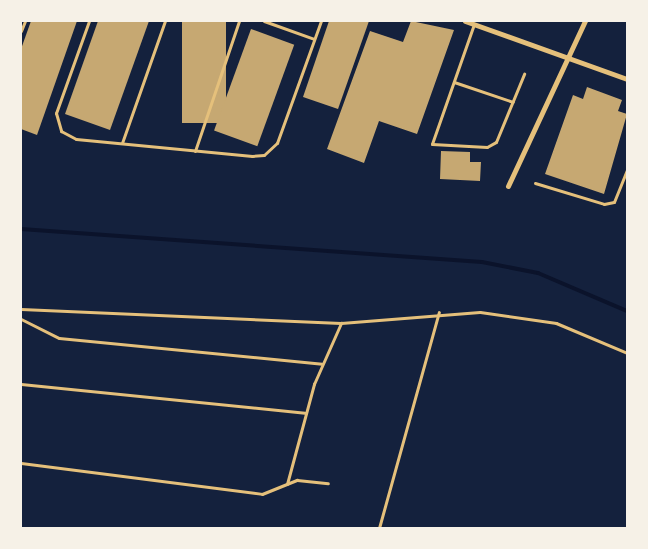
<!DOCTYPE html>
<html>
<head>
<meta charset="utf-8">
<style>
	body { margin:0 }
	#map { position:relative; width:648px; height:549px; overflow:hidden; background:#14213d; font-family:Arial,sans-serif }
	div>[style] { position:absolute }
	.stream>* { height:4px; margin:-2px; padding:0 2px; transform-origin:2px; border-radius:2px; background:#0b132b }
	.building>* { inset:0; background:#c6a872; transform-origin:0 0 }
	.service>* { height:3px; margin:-1.5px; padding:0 1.5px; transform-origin:1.5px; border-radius:1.5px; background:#e5c07b }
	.minor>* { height:5px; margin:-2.5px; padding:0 2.5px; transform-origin:2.5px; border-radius:2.5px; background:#e5c07b }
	span { translate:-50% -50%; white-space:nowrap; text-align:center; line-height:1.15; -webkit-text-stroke:4.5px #f6f1e7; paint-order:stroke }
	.frame { position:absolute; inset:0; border:22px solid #f6f1e7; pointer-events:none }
</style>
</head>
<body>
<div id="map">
	<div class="stream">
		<i style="left:21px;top:229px;width:462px;rotate:4.1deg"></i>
		<i style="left:482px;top:262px;width:57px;rotate:11.1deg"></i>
		<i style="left:538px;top:273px;width:97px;rotate:23.1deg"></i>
	</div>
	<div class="building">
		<i style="clip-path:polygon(31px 21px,77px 21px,37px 135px,21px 129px,21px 49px)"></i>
		<i style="clip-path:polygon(98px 21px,149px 21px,110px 130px,65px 114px)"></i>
		<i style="left:182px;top:21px;width:44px;height:102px"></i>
		<i style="clip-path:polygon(329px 21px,369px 21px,338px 109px,303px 97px)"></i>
		<i style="clip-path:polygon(411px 21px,454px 30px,417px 134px,379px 121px,364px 163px,327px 149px,370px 31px,403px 42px)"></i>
		<i style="left:251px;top:29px;width:46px;height:108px;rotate:20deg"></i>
		<i style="clip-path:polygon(587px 87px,622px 100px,618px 111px,627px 114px,604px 194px,545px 174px,573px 95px,583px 99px)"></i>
		<i style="clip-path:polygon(441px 151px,470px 152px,470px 162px,481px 162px,480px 181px,440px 179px)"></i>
	</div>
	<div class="service">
		<i style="left:89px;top:21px;width:98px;rotate:109.7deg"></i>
		<i style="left:56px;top:113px;width:19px;rotate:74deg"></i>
		<i style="left:61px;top:131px;width:17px;rotate:28deg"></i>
		<i style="left:76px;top:139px;width:177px;rotate:5.5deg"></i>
		<i style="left:252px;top:156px;width:12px;rotate:-5deg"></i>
		<i style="left:264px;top:155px;width:18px;rotate:-43deg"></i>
		<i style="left:277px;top:143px;width:130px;rotate:-70.2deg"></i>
		<i style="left:264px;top:21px;width:53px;rotate:19.8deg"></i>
		<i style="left:474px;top:24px;width:127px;rotate:109.3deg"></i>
		<i style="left:432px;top:144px;width:55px;rotate:3.1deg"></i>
		<i style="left:487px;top:147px;width:10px;rotate:-29deg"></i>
		<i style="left:496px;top:142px;width:74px;rotate:-67.6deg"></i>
		<i style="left:21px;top:31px;width:11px;rotate:-68deg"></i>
		<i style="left:454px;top:82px;width:62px;rotate:18.7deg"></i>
		<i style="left:122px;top:143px;width:129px;rotate:-70.6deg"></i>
		<i style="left:195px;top:151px;width:137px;rotate:-71.3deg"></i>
		<i style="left:535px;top:183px;width:72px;rotate:16.9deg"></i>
		<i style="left:604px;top:204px;width:10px;rotate:-11deg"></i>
		<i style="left:614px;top:202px;width:35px;rotate:-68deg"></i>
		<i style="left:21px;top:309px;width:320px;rotate:2.5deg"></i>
		<i style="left:341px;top:323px;width:139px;rotate:-4.5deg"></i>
		<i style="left:480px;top:312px;width:77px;rotate:8.2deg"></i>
		<i style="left:556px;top:323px;width:77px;rotate:22.9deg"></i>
		<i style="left:21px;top:319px;width:42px;rotate:26.6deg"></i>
		<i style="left:59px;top:338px;width:264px;rotate:5.6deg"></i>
		<i style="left:21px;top:384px;width:285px;rotate:5.8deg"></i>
		<i style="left:21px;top:463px;width:243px;rotate:7.3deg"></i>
		<i style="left:262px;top:494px;width:38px;rotate:-22deg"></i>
		<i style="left:297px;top:480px;width:31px;rotate:6deg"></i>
		<i style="left:287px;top:484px;width:104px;rotate:-74.9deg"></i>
		<i style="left:314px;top:384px;width:67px;rotate:-66.1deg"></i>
		<i style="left:379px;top:528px;width:224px;rotate:-74.5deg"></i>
	</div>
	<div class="minor">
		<i style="left:465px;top:21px;width:172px;rotate:19.7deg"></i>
		<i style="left:508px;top:186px;width:182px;rotate:-65deg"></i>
	</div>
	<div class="frame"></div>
</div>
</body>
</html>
